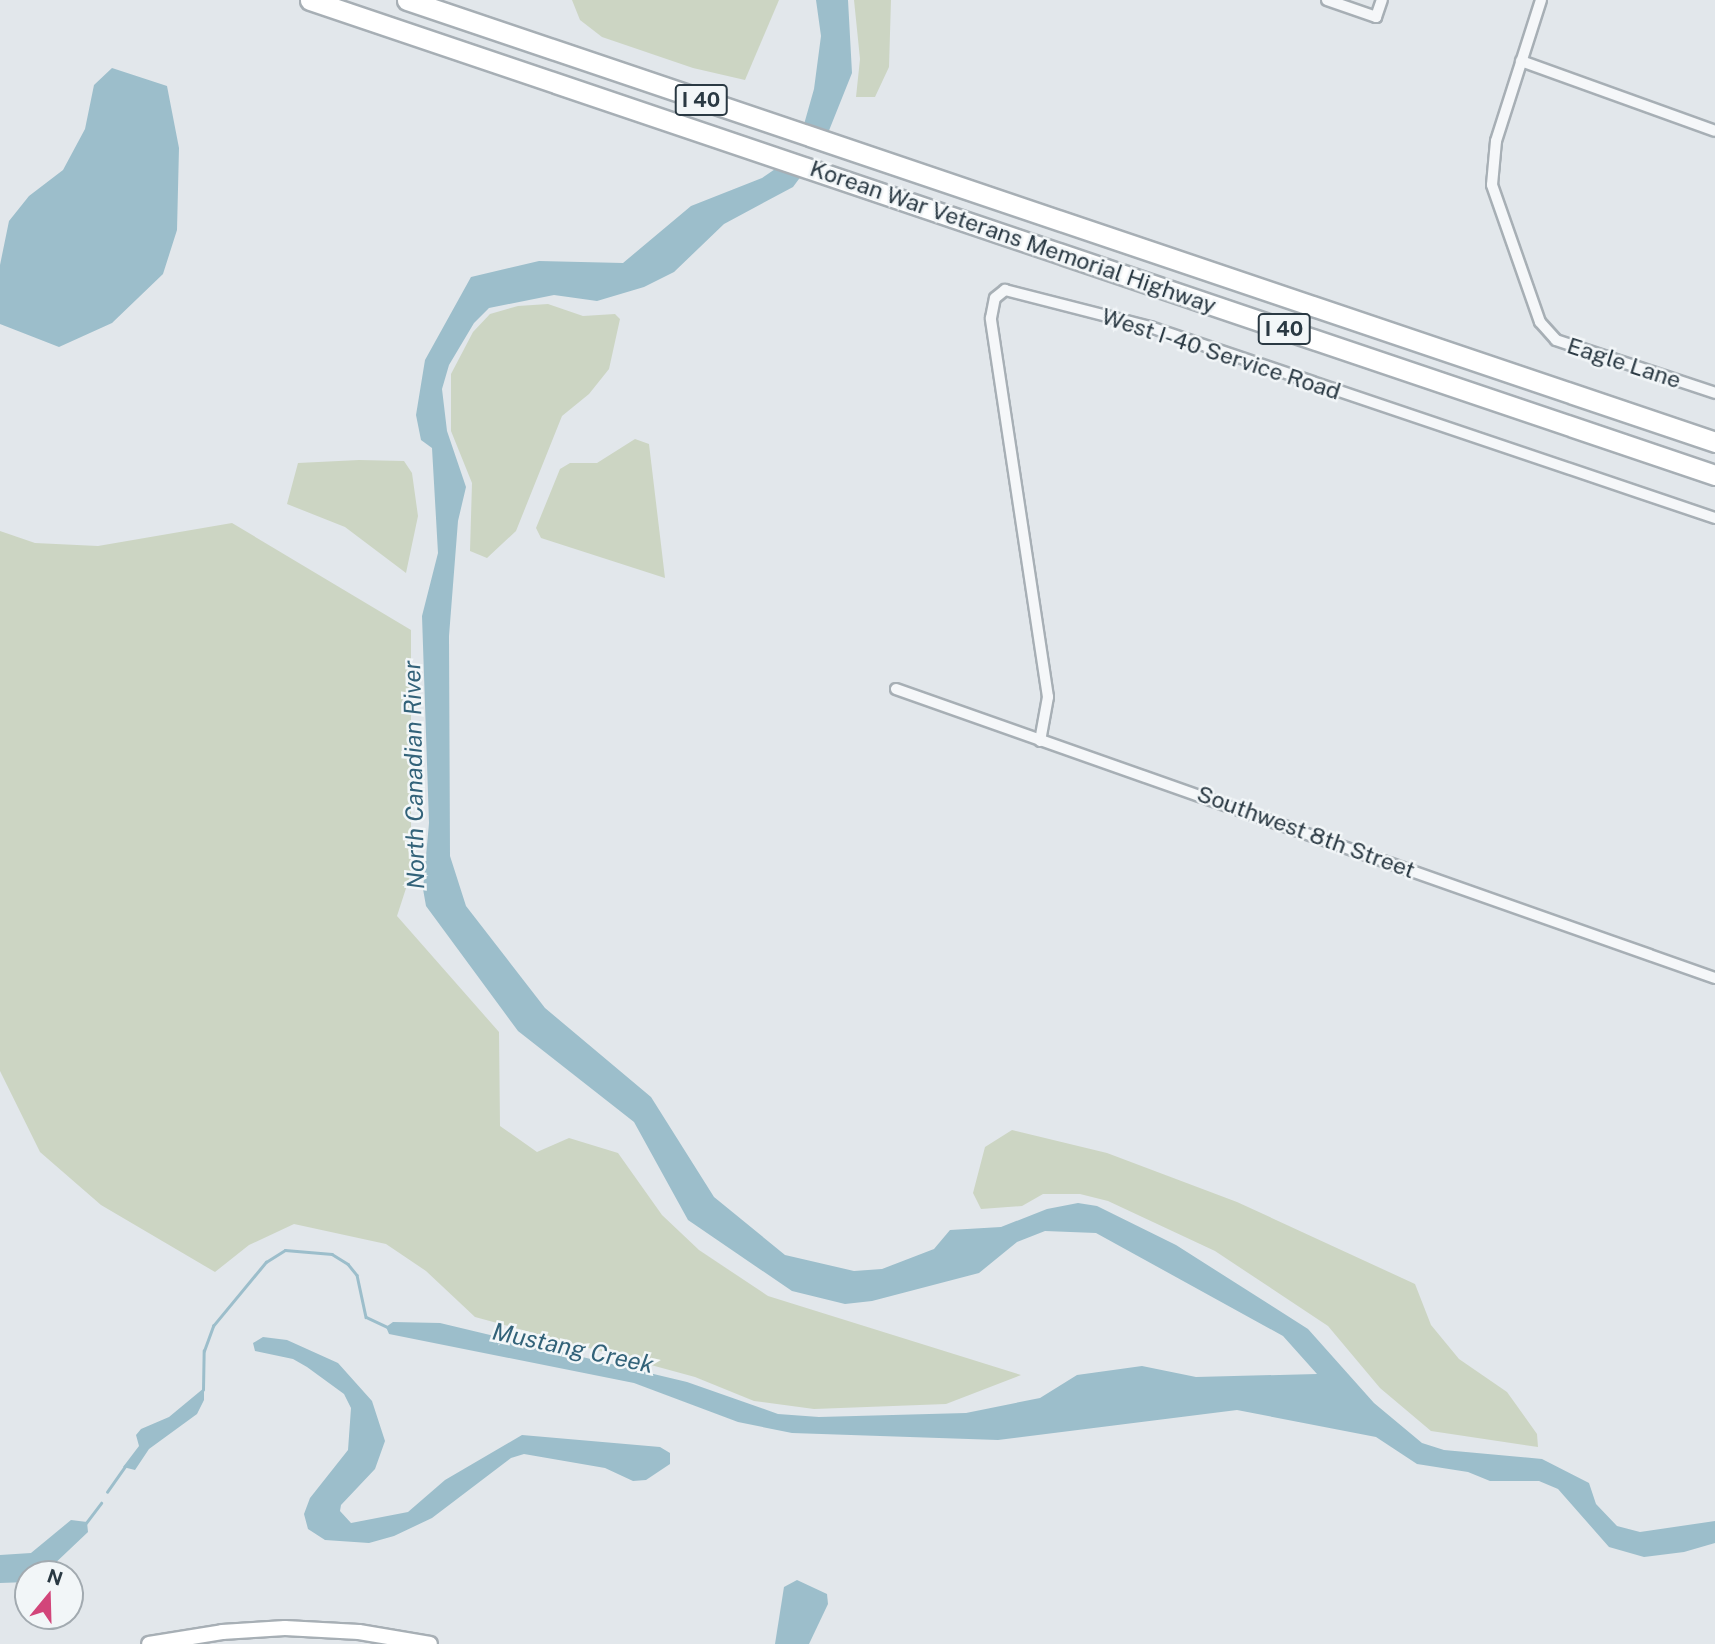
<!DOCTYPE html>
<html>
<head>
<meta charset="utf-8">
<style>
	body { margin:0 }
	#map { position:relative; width:1715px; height:1644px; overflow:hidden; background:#e2e7eb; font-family:"Public Sans",sans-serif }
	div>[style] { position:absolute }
	.green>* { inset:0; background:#ccd5c3 }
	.water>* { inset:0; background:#9cbecb }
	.pier>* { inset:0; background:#e2e7eb }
	.stream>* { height:2.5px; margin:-1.25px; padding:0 1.25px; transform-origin:1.25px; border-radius:1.25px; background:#9cbecb }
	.roads { filter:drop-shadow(2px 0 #a7afb5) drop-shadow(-2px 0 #a7afb5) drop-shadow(0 2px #a7afb5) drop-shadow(0 -2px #a7afb5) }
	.street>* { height:10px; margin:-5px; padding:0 5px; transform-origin:5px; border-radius:5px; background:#f5f7f9 }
	.secondary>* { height:14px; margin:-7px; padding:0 7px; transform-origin:7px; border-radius:7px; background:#fff }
	.highway>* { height:19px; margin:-9.5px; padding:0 9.5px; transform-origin:9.5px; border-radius:9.5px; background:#fff }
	span { translate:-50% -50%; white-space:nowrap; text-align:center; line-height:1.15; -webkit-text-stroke:5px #f2f6f8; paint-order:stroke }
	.shield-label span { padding:2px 5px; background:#f2f6f8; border:2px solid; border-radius:5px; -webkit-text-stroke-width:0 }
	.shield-label { font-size:21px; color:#2a3943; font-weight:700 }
	.street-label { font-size:23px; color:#2a3943 }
	.water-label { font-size:24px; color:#326279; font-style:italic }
	.north { position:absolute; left:14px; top:1560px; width:70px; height:70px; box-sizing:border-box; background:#f2f6f8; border:2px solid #a2aab0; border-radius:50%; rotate:19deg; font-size:19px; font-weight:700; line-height:28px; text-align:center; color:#2a3943 }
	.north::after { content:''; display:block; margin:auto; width:24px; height:32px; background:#d2457a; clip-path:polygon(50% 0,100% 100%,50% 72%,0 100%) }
</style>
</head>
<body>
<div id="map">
	<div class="green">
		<i style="clip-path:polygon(572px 0,779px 0,745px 80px,693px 68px,602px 37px,580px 20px)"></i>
		<i style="clip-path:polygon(854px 0,891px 0,889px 67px,875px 97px,856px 97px,860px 59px)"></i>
		<i style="clip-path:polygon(548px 304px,583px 316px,615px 314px,620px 319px,609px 369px,589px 394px,562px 416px,516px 531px,487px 558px,470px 551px,472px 483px,451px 431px,451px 374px,473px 332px,490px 314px,518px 306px)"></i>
		<i style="clip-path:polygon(635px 439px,649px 444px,665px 578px,541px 538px,536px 528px,560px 469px,570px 463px,597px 463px)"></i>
		<i style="clip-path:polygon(359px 460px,404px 461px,412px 473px,418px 516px,406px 573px,345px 527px,287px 504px,298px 463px)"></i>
		<i style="clip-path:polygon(232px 523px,411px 630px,411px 873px,397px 916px,499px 1032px,500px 1126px,537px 1152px,569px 1138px,618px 1153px,662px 1215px,699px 1250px,768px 1296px,1021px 1375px,946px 1404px,814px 1409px,754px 1401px,695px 1377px,475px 1317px,426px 1271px,386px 1244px,294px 1224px,249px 1245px,215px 1272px,101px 1205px,40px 1152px,0 1071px,0 531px,35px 543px,98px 546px)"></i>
		<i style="clip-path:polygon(1012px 1130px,1107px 1153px,1237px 1202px,1415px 1284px,1431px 1325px,1459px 1359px,1507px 1392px,1537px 1434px,1538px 1447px,1431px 1431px,1380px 1388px,1328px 1326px,1215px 1251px,1108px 1201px,1080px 1194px,1043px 1194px,1022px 1206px,981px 1209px,973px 1193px,985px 1147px)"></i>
	</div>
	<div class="water">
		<i style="clip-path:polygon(816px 0,848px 0,852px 73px,822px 148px,793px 187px,724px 224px,674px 272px,644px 287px,597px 301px,554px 295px,489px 308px,474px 323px,449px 365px,442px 389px,447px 431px,466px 487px,458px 521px,449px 636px,450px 856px,466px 906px,545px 1008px,651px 1097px,714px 1197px,785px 1255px,854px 1271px,882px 1269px,934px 1249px,950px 1230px,1001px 1227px,1047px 1209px,1078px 1203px,1097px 1206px,1176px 1245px,1308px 1329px,1374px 1403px,1422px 1443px,1444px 1450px,1542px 1459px,1589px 1483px,1596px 1504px,1617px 1526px,1640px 1532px,1715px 1521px,1715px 1543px,1684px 1552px,1644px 1557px,1609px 1547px,1558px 1489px,1539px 1481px,1490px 1481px,1468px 1472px,1417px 1464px,1376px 1437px,1237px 1410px,998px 1440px,792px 1433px,738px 1422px,634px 1383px,389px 1334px,386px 1327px,393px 1322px,440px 1323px,687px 1382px,778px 1414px,819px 1417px,966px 1413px,1040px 1398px,1077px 1375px,1142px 1366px,1196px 1377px,1317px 1374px,1283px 1336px,1096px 1233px,1045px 1231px,1017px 1242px,979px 1273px,872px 1301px,845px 1304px,792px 1291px,688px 1220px,634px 1122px,518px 1031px,426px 906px,423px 889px,429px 823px,422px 616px,438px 553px,432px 448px,421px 440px,416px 415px,425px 360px,471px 277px,539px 261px,623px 263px,691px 206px,762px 178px,781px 165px,799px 142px,814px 89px,821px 36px)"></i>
		<i style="clip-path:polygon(112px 68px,167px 86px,179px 148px,177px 230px,163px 274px,112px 323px,59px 347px,0 324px,0 265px,9px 221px,29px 196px,63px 170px,85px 129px,94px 85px)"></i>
		<i style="clip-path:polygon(263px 1337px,287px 1340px,338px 1363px,372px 1401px,385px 1441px,375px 1469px,341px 1505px,340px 1511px,351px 1523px,408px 1512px,445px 1480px,522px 1435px,660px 1447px,670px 1453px,670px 1464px,646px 1480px,633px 1481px,605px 1468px,524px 1454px,511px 1458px,432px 1518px,394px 1536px,369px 1543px,325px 1540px,308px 1529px,304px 1514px,310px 1498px,348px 1450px,351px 1408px,344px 1394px,307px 1367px,293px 1359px,255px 1351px,253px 1343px)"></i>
		<i style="clip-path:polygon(204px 1388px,204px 1400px,197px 1414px,149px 1449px,135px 1470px,123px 1467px,139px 1446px,136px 1435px,141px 1429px,169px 1417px)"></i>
		<i style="clip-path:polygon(71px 1520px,87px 1522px,88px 1532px,50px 1568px,28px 1574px,28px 1582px,0 1583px,0 1555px,31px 1553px)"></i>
		<i style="clip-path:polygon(797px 1580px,827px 1594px,828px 1604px,809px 1644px,775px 1644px,784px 1587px)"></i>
	</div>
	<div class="pier">
		<i style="clip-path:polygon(796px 141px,825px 150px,806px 178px,773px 167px)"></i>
	</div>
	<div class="stream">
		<i style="left:203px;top:1390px;width:39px;rotate:-89deg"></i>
		<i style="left:204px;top:1351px;width:27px;rotate:-70deg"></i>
		<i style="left:213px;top:1326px;width:83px;rotate:-50.4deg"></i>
		<i style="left:266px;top:1262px;width:22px;rotate:-32deg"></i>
		<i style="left:285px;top:1250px;width:47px;rotate:4.9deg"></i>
		<i style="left:332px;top:1254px;width:19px;rotate:32deg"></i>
		<i style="left:348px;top:1264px;width:14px;rotate:51deg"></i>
		<i style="left:357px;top:1275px;width:43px;rotate:77.9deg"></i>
		<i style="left:366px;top:1317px;width:23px;rotate:25deg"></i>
		<i style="left:107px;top:1492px;width:32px;rotate:-55deg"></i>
		<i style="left:86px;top:1523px;width:25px;rotate:-53deg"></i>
	</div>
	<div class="roads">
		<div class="street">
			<i style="left:1327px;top:0;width:52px;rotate:19.1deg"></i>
			<i style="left:1376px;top:17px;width:18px;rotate:-71deg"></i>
			<i style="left:1541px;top:0;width:148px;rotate:107.7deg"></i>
			<i style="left:1496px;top:141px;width:44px;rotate:95.2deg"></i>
			<i style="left:1492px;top:185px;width:145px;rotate:70.7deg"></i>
			<i style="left:1540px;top:322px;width:24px;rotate:48deg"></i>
			<i style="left:1556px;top:340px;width:168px;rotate:18.4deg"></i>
			<i style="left:1521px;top:61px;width:206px;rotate:19.8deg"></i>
			<i style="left:896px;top:689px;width:868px;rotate:19.44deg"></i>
			<i style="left:1040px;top:741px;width:45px;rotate:-79.7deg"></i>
			<i style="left:1048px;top:697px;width:383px;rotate:-98.6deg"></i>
			<i style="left:991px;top:318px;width:20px;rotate:-79deg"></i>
			<i style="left:995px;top:298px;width:13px;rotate:-39deg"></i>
			<i style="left:1005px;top:290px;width:150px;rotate:14.3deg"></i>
			<i style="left:1150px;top:327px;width:596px;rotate:18.68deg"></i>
		</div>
		<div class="secondary">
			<i style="left:149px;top:1644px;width:74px;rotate:-9.3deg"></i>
			<i style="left:222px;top:1632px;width:63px;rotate:-3.6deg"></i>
			<i style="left:285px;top:1628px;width:74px;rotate:3.1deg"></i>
			<i style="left:359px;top:1632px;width:72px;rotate:9.6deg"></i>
		</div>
		<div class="highway">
			<i style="left:310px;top:0;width:1483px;rotate:18.68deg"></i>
			<i style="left:407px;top:0;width:1381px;rotate:18.67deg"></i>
		</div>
	</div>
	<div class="shield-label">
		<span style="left:701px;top:100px">I 40</span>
		<span style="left:1284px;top:329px">I 40</span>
	</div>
	<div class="street-label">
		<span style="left:1013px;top:237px;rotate:19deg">Korean War Veterans Memorial Highway</span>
		<span style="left:1221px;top:354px;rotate:18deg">West I-40 Service Road</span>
		<span style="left:1624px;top:363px;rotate:18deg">Eagle Lane</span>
		<span style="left:1306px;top:832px;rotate:20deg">Southwest 8th Street</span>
	</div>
	<div class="water-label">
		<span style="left:414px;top:775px;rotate:-91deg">North Canadian River</span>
		<span style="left:573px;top:1348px;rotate:12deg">Mustang Creek</span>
	</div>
	<div class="north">N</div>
</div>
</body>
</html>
